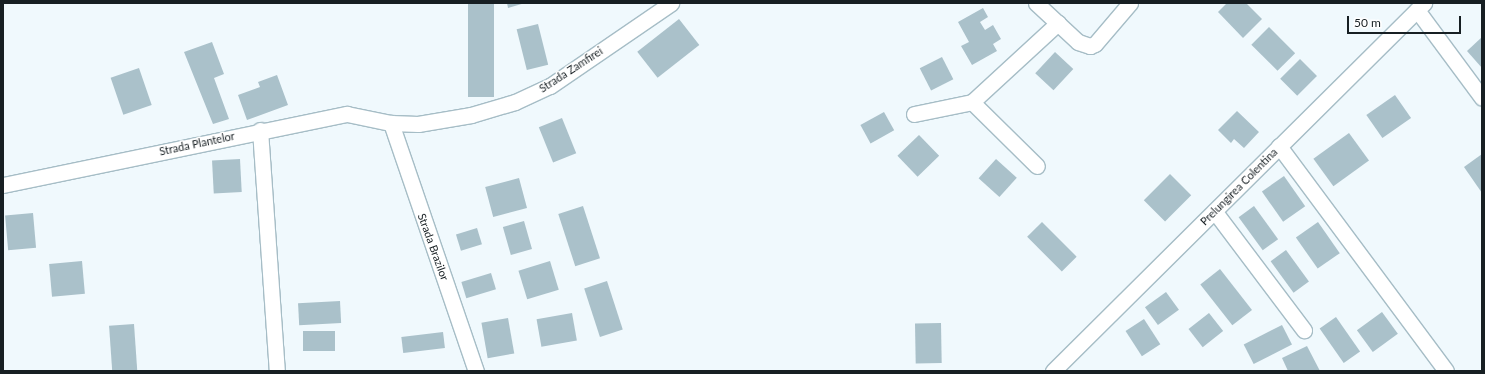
<!DOCTYPE html>
<html>
<head>
<meta charset="utf-8">
<style>
	body { margin:0 }
	#map { position:relative; width:1485px; height:374px; overflow:hidden; background:#f0f9fd; font-family:Lato,sans-serif }
	div>[style] { position:absolute }
	.building>* { inset:0; background:#aac1ca; transform-origin:0 0 }
	.roads { filter:drop-shadow(1px 0 #a6bdc6) drop-shadow(-1px 0 #a6bdc6) drop-shadow(0 1px #a6bdc6) drop-shadow(0 -1px #a6bdc6) }
	.minor>* { height:15px; margin:-7.5px; padding:0 7.5px; transform-origin:7.5px; border-radius:7.5px; background:#fff }
	span { translate:-50% -50%; white-space:nowrap; text-align:center; line-height:1.15; -webkit-text-stroke:3px #fff; paint-order:stroke }
	.street-label { font-size:11px; color:#171f23 }
	.frame { position:absolute; inset:0; border:4px solid #171f23; pointer-events:none }
	.scale { position:absolute; left:1347px; top:16px; width:114px; height:18px; box-sizing:border-box; border:2px solid #171f23; border-top:0; padding-left:5px; font-size:12px; line-height:14px; white-space:nowrap; color:#171f23; -webkit-text-stroke:3px #fff; paint-order:stroke }
</style>
</head>
<body>
<div id="map">
	<div class="building">
		<i style="left:468px;top:3px;width:26px;height:94px"></i>
		<i style="clip-path:polygon(507px 3px,525px 3px,508px 8px)"></i>
		<i style="clip-path:polygon(1227px 3px,1246px 3px,1262px 19px,1243px 38px,1218px 12px)"></i>
		<i style="clip-path:polygon(983px 8px,988px 17px,980px 22px,985px 30px,993px 25px,1001px 39px,993px 44px,997px 51px,972px 65px,961px 46px,969px 42px,958px 22px)"></i>
		<i style="left:679px;top:19px;width:33px;height:53px;rotate:52deg"></i>
		<i style="left:538px;top:24px;width:42px;height:22px;rotate:76deg"></i>
		<i style="left:1269px;top:27px;width:37px;height:25px;rotate:45deg"></i>
		<i style="clip-path:polygon(1482px 37px,1482px 68px,1467px 51px)"></i>
		<i style="clip-path:polygon(212px 42px,224px 74px,214px 78px,229px 119px,213px 124px,184px 52px)"></i>
		<i style="left:1055px;top:52px;width:25px;height:29px;rotate:43deg"></i>
		<i style="left:942px;top:57px;width:25px;height:25px;rotate:63deg"></i>
		<i style="left:1300px;top:59px;width:24px;height:28px;rotate:45deg"></i>
		<i style="left:139px;top:68px;width:39px;height:30px;rotate:71deg"></i>
		<i style="clip-path:polygon(277px 75px,288px 105px,247px 120px,238px 95px,260px 87px,258px 82px)"></i>
		<i style="left:1395px;top:95px;width:28px;height:35px;rotate:55deg"></i>
		<i style="clip-path:polygon(1237px 111px,1259px 132px,1244px 148px,1234px 139px,1231px 143px,1218px 130px)"></i>
		<i style="left:884px;top:112px;width:21px;height:27px;rotate:61deg"></i>
		<i style="left:562px;top:118px;width:38px;height:25px;rotate:68deg"></i>
		<i style="left:1349px;top:133px;width:34px;height:44px;rotate:54deg"></i>
		<i style="left:919px;top:135px;width:29px;height:30px;rotate:46deg"></i>
		<i style="clip-path:polygon(1482px 154px,1482px 193px,1464px 167px)"></i>
		<i style="left:240px;top:159px;width:33px;height:28px;rotate:87deg"></i>
		<i style="left:996px;top:159px;width:28px;height:26px;rotate:42deg"></i>
		<i style="left:1170px;top:174px;width:30px;height:37px;rotate:45deg"></i>
		<i style="left:1284px;top:176px;width:37px;height:27px;rotate:55deg"></i>
		<i style="left:519px;top:178px;width:31px;height:35px;rotate:75deg"></i>
		<i style="left:583px;top:206px;width:55px;height:26px;rotate:72deg"></i>
		<i style="left:1254px;top:206px;width:41px;height:19px;rotate:54deg"></i>
		<i style="left:33px;top:213px;width:35px;height:28px;rotate:85deg"></i>
		<i style="left:524px;top:221px;width:29px;height:22px;rotate:74deg"></i>
		<i style="left:1042px;top:222px;width:49px;height:21px;rotate:45deg"></i>
		<i style="left:1318px;top:222px;width:38px;height:27px;rotate:55deg"></i>
		<i style="left:477px;top:228px;width:17px;height:22px;rotate:73deg"></i>
		<i style="left:1286px;top:250px;width:39px;height:19px;rotate:54deg"></i>
		<i style="left:82px;top:261px;width:33px;height:33px;rotate:85deg"></i>
		<i style="left:550px;top:261px;width:30px;height:33px;rotate:73deg"></i>
		<i style="left:1220px;top:269px;width:52px;height:25px;rotate:52deg"></i>
		<i style="left:491px;top:273px;width:17px;height:31px;rotate:73deg"></i>
		<i style="left:607px;top:281px;width:51px;height:24px;rotate:72deg"></i>
		<i style="left:1166px;top:292px;width:22px;height:26px;rotate:54deg"></i>
		<i style="left:340px;top:301px;width:22px;height:42px;rotate:87deg"></i>
		<i style="left:1382px;top:312px;width:27px;height:31px;rotate:54deg"></i>
		<i style="left:572px;top:313px;width:28px;height:36px;rotate:80deg"></i>
		<i style="left:1209px;top:313px;width:23px;height:26px;rotate:52deg"></i>
		<i style="left:1336px;top:317px;width:42px;height:20px;rotate:55deg"></i>
		<i style="left:508px;top:318px;width:36px;height:27px;rotate:80deg"></i>
		<i style="left:1144px;top:319px;width:30px;height:22px;rotate:57deg"></i>
		<i style="left:941px;top:323px;width:40px;height:26px;rotate:89deg"></i>
		<i style="left:134px;top:324px;width:46px;height:25px;rotate:86deg"></i>
		<i style="left:1282px;top:325px;width:22px;height:43px;rotate:63deg"></i>
		<i style="left:335px;top:331px;width:20px;height:32px;rotate:90deg"></i>
		<i style="left:443px;top:332px;width:16px;height:42px;rotate:83deg"></i>
		<i style="clip-path:polygon(1307px 346px,1320px 371px,1288px 371px,1282px 358px)"></i>
	</div>
	<div class="roads">
		<div class="minor">
			<i style="left:1036px;top:3px;width:57px;rotate:42.9deg"></i>
			<i style="left:1078px;top:42px;width:13px;rotate:18deg"></i>
			<i style="left:1090px;top:46px;width:5px;rotate:-22deg"></i>
			<i style="left:1095px;top:44px;width:54px;rotate:-49.5deg"></i>
			<i style="left:1417px;top:10px;width:109px;rotate:53.5deg"></i>
			<i style="left:972px;top:102px;width:91px;rotate:44.6deg"></i>
			<i style="left:914px;top:114px;width:59px;rotate:-11.7deg"></i>
			<i style="left:972px;top:102px;width:117px;rotate:-42.6deg"></i>
			<i style="left:391px;top:123px;width:262px;rotate:71.1deg"></i>
			<i style="left:260px;top:130px;width:242px;rotate:86deg"></i>
			<i style="left:1279px;top:146px;width:280px;rotate:53.4deg"></i>
			<i style="left:3px;top:185px;width:351px;rotate:-11.7deg"></i>
			<i style="left:347px;top:114px;width:45px;rotate:11.6deg"></i>
			<i style="left:391px;top:123px;width:27px;rotate:2deg"></i>
			<i style="left:418px;top:124px;width:54px;rotate:-9.6deg"></i>
			<i style="left:471px;top:115px;width:46px;rotate:-16.5deg"></i>
			<i style="left:515px;top:102px;width:38px;rotate:-25deg"></i>
			<i style="left:550px;top:86px;width:147px;rotate:-34.4deg"></i>
			<i style="left:1215px;top:212px;width:148px;rotate:53deg"></i>
			<i style="left:1053px;top:371px;width:523px;rotate:-44.77deg"></i>
		</div>
	</div>
	<div class="street-label">
		<span style="left:571px;top:70px;rotate:-33deg">Strada Zamfirei</span>
		<span style="left:197px;top:144px;rotate:-12deg">Strada Plantelor</span>
		<span style="left:1239px;top:187px;rotate:-45deg">Prelungirea Colentina</span>
		<span style="left:433px;top:247px;rotate:70deg">Strada Brazilor</span>
	</div>
	<div class="frame"></div>
	<div class="scale">50 m</div>
</div>
</body>
</html>
